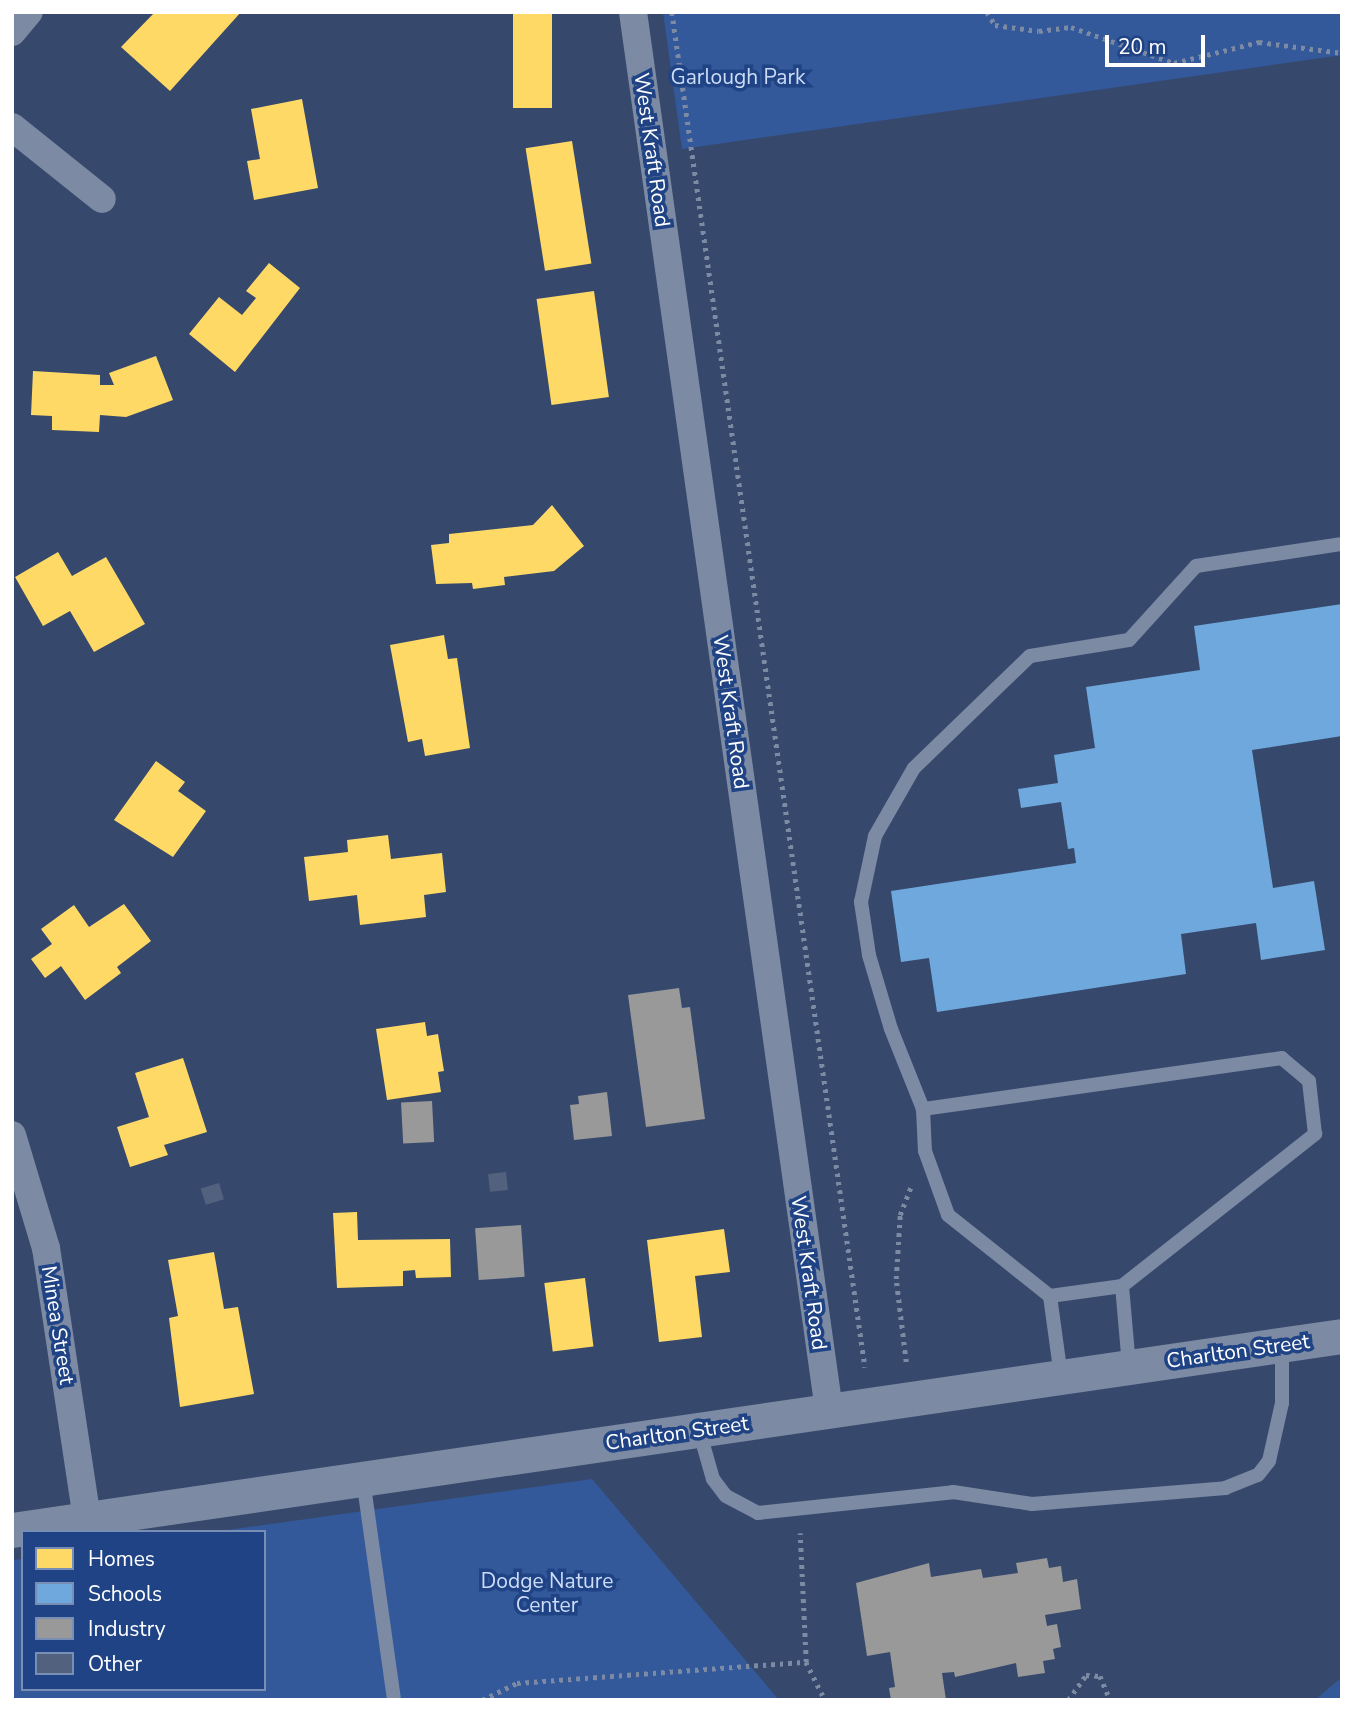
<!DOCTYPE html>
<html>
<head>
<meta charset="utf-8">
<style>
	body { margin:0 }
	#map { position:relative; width:1354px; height:1712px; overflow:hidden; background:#36496d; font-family:"Nunito Sans",sans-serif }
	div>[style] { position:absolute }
	.green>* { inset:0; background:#33599b }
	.homes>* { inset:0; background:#ffd966; transform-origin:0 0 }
	.schools>* { inset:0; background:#6fa8dc }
	.industry>* { inset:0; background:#999; transform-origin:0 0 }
	.building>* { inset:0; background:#52627e; transform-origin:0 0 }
	.path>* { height:4.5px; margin-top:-2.25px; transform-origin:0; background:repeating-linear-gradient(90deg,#7c8aa3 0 3.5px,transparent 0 8.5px) }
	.service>* { height:14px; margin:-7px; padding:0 7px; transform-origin:7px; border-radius:7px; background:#7c8aa3 }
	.minor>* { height:28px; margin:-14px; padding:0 14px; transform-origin:14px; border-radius:14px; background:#7c8aa3 }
	.tertiary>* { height:35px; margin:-17.5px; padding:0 17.5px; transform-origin:17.5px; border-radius:17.5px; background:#7c8aa3 }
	span { translate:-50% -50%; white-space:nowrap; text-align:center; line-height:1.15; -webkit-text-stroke:7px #1f4384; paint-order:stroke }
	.park-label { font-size:21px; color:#ccdcf7 }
	.street-label { font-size:21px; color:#fff }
	.frame { position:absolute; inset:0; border:14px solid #fff; pointer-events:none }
	.legend { position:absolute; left:21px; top:1530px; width:245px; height:161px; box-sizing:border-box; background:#1f4384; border:2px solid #798eb5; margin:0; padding:9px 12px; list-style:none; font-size:21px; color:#fff }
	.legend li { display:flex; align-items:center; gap:14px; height:35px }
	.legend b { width:35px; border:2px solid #798eb5 }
	.scale { position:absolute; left:1105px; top:35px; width:100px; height:32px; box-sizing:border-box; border:4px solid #fff; border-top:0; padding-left:9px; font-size:21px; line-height:24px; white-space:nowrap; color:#fff; -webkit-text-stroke:5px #1f4384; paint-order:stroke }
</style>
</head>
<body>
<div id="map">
	<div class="green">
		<i style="clip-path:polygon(663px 12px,1342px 12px,1342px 55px,682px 149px)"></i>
		<i style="clip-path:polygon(592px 1479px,779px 1700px,12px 1700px,12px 1560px,23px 1559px,23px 1689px,264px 1689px,264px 1532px,214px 1532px)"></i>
		<i style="clip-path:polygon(1342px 1677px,1342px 1700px,1315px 1700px)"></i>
	</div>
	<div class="homes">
		<i style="clip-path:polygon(155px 12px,241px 12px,170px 91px,121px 47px)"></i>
		<i style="left:513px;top:12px;width:39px;height:96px"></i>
		<i style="clip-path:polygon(302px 99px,318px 188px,254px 200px,247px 161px,260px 159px,251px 109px)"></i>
		<i style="left:572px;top:141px;width:124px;height:47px;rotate:81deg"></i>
		<i style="clip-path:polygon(269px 263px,300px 288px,235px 372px,189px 334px,219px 297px,242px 315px,256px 298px,246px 291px)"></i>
		<i style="left:594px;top:291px;width:107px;height:58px;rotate:82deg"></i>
		<i style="clip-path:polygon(156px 356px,173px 400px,126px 417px,100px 415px,99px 432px,52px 430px,52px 416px,31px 415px,33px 371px,100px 375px,100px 385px,114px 385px,109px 373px)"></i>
		<i style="clip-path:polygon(552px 505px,584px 546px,554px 571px,504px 577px,505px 585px,473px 589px,472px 583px,436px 584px,431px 545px,449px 543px,449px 534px,533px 525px)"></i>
		<i style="clip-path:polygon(58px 552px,72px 576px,106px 557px,145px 624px,94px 652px,70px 611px,43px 626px,15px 577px)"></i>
		<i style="clip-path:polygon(444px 635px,448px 659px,457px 658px,470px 748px,425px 756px,422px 739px,408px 742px,390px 645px)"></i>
		<i style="clip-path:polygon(156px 761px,185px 782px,178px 791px,206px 811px,173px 857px,114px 820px)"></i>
		<i style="clip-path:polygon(388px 835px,391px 859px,442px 853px,446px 892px,424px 895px,426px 917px,360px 925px,357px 895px,309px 901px,304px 857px,348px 852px,347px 840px)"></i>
		<i style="clip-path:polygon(124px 904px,151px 941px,117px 967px,121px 973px,85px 1000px,61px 966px,45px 978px,31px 959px,52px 944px,41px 929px,74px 905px,89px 927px)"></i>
		<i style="clip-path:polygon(425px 1022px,427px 1036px,438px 1034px,444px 1071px,438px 1072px,441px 1092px,387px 1100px,376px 1029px)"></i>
		<i style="clip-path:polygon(183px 1058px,207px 1132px,164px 1145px,168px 1155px,130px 1167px,117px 1127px,149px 1117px,135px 1073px)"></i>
		<i style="clip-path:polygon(357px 1212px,358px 1240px,450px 1239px,451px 1277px,416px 1278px,415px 1270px,403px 1271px,403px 1286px,337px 1288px,333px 1213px)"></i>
		<i style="clip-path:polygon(724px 1229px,730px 1272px,695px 1276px,702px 1337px,659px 1342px,647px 1240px)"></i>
		<i style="clip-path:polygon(214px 1252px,224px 1309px,238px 1307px,254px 1394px,180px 1407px,169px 1318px,178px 1316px,168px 1260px)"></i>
		<i style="left:585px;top:1278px;width:69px;height:41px;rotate:83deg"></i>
	</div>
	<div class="schools">
		<i style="clip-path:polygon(1342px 604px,1342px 736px,1252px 750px,1273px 888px,1314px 881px,1325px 950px,1261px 960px,1256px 923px,1181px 934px,1186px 974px,937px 1012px,929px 958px,901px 962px,891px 891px,1076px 863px,1074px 848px,1068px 849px,1061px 802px,1021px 808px,1018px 789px,1058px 783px,1054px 755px,1095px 748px,1086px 687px,1200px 670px,1194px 626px)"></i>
	</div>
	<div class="industry">
		<i style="clip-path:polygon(679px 988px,682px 1008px,690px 1007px,705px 1119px,646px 1127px,628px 995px)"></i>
		<i style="clip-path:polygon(607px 1092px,612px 1136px,574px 1140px,570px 1105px,579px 1104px,578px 1096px)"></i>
		<i style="left:432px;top:1101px;width:41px;height:31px;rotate:87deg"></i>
		<i style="left:521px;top:1225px;width:52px;height:46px;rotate:86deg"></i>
		<i style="clip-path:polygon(1047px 1558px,1049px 1568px,1061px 1566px,1063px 1582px,1077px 1579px,1081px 1609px,1045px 1615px,1047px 1626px,1057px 1624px,1061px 1647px,1053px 1649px,1055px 1659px,1043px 1661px,1045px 1673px,1018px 1677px,1016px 1663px,955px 1677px,954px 1672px,942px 1673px,946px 1700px,891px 1700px,889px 1688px,895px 1687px,890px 1652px,867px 1656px,856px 1583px,929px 1563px,931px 1577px,981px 1569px,983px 1578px,1018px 1573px,1016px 1563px)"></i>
	</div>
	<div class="building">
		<i style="left:506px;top:1172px;width:18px;height:18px;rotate:84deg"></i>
		<i style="left:219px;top:1183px;width:17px;height:19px;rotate:73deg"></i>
	</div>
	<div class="path">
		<i style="left:672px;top:12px;width:1369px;rotate:81.89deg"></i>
		<i style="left:987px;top:12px;width:15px;rotate:58deg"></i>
		<i style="left:995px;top:25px;width:44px;rotate:7.8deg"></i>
		<i style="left:1039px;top:31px;width:32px;rotate:-7deg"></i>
		<i style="left:1071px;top:27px;width:109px;rotate:19.3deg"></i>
		<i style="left:1174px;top:63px;width:88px;rotate:-13.9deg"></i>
		<i style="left:1259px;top:42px;width:84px;rotate:7.5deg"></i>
		<i style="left:906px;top:1362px;width:84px;rotate:-96.9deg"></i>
		<i style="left:896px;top:1279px;width:64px;rotate:-86.4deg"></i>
		<i style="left:900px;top:1215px;width:33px;rotate:-69deg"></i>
		<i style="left:806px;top:1662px;width:42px;rotate:63.4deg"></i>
		<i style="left:482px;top:1700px;width:39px;rotate:-26deg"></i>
		<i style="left:517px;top:1683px;width:290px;rotate:-4.2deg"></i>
		<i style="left:806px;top:1662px;width:129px;rotate:-92.7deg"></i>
		<i style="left:1068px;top:1700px;width:31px;rotate:-54deg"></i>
		<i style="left:1086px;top:1675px;width:14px;rotate:4deg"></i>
		<i style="left:1100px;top:1676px;width:26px;rotate:67deg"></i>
	</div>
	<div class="service">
		<i style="left:923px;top:1109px;width:86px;rotate:-111.8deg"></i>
		<i style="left:891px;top:1029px;width:77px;rotate:-106.6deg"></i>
		<i style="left:869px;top:955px;width:54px;rotate:-98.6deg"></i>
		<i style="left:861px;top:902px;width:67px;rotate:-78deg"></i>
		<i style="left:875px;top:836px;width:78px;rotate:-60.2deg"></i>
		<i style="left:914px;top:768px;width:161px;rotate:-44deg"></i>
		<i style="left:1030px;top:656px;width:100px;rotate:-9.2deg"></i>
		<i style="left:1129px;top:640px;width:100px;rotate:-47.8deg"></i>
		<i style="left:1196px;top:566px;width:148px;rotate:-8.6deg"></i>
		<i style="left:1122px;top:1286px;width:80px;rotate:85deg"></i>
		<i style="left:1050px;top:1296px;width:73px;rotate:-7.9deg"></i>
		<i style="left:1122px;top:1286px;width:246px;rotate:-38.2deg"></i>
		<i style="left:1315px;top:1134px;width:53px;rotate:-96.5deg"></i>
		<i style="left:1309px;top:1081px;width:35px;rotate:-140deg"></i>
		<i style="left:1282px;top:1058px;width:363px;rotate:171.9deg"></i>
		<i style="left:923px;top:1109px;width:42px;rotate:87.3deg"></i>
		<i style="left:925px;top:1151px;width:68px;rotate:70.2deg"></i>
		<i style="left:948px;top:1215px;width:130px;rotate:38.5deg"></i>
		<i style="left:1050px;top:1296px;width:81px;rotate:82.2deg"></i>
		<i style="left:699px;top:1430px;width:51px;rotate:74.1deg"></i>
		<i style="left:713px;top:1479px;width:21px;rotate:53deg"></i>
		<i style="left:726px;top:1496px;width:36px;rotate:28deg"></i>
		<i style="left:758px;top:1513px;width:196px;rotate:-6.1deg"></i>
		<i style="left:953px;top:1492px;width:80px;rotate:8.6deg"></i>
		<i style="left:1032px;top:1504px;width:194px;rotate:-4.7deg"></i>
		<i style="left:1225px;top:1488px;width:35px;rotate:-22deg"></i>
		<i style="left:1258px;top:1475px;width:18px;rotate:-52deg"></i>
		<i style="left:1269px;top:1461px;width:59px;rotate:-77.4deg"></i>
		<i style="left:1282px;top:1403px;width:58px;rotate:-90deg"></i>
		<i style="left:363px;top:1479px;width:223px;rotate:82deg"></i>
	</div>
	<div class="minor">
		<i style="left:633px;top:12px;width:1413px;rotate:82.02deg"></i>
		<i style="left:12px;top:32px;width:26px;rotate:-50deg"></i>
		<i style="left:12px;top:127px;width:115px;rotate:38.7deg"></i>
		<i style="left:12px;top:1135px;width:118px;rotate:73.3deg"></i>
		<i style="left:46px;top:1248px;width:274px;rotate:81.4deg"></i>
	</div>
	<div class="tertiary">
		<i style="left:12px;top:1530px;width:1344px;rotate:-8.3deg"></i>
	</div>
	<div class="park-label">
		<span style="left:738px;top:77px">Garlough Park</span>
		<span style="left:547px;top:1593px">Dodge Nature<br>Center</span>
	</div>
	<div class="street-label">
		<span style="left:652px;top:150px;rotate:82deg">West Kraft Road</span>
		<span style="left:731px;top:712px;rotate:82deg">West Kraft Road</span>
		<span style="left:809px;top:1273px;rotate:82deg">West Kraft Road</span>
		<span style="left:58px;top:1325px;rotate:81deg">Minea Street</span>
		<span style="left:1238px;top:1351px;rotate:-8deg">Charlton Street</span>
		<span style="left:677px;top:1433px;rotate:-8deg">Charlton Street</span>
	</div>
	<div class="frame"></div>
	<ul class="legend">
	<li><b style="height:19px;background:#ffd966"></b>Homes</li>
	<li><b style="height:19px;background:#6fa8dc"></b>Schools</li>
	<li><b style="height:19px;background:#999"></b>Industry</li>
	<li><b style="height:19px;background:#52627e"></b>Other</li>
	</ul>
	<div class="scale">20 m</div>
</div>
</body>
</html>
